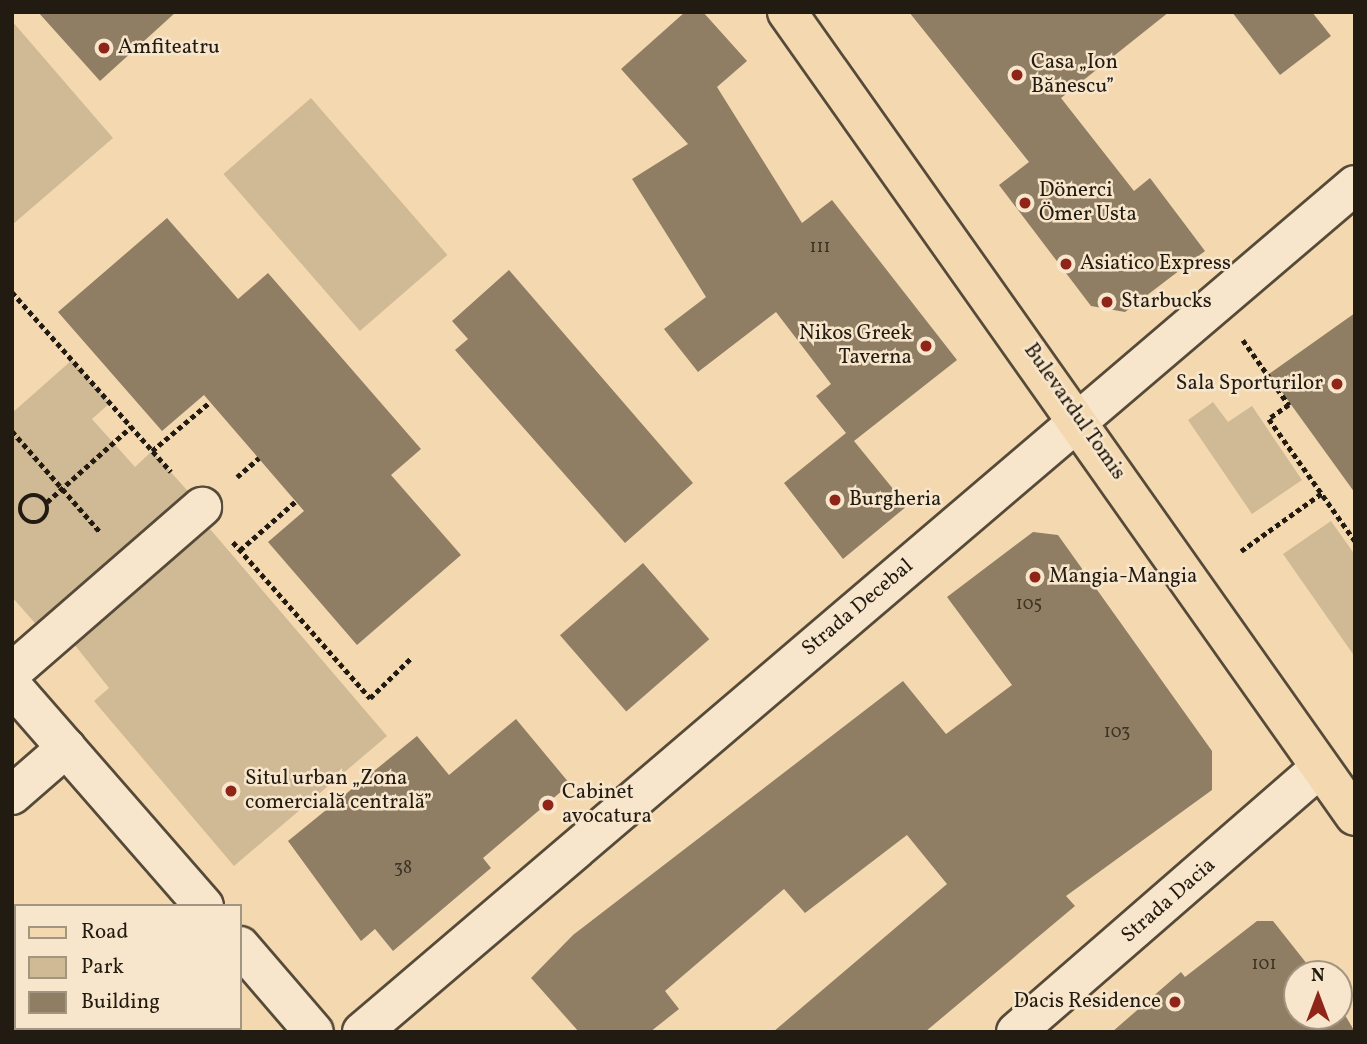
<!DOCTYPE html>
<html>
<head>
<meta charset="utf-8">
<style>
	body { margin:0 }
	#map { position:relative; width:1367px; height:1044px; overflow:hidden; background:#f4d9b0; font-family:Vollkorn,serif }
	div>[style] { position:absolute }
	.green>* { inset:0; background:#d0b995; transform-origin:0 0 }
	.building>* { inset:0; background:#8f7e64; transform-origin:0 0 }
	.path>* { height:4.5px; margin-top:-2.25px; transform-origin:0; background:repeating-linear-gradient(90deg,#221b11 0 5px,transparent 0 8.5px) }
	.path>.ring { margin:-2.25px; padding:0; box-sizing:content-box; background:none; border:4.5px solid #221b11; border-radius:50% }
	.roads { filter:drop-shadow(2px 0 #564a39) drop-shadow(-2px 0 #564a39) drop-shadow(0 2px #564a39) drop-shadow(0 -2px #564a39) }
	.minor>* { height:38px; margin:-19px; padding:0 19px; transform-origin:19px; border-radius:19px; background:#f8e6cc }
	.major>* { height:38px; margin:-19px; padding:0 19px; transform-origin:19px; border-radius:19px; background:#f4d9b0 }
	.dots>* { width:19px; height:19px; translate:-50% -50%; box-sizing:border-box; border:4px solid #f8e6cc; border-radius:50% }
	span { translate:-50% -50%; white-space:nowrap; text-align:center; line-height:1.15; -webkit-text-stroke:5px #f8e6cc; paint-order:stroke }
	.number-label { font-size:18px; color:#3d3426 }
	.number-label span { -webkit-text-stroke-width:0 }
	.poi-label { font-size:21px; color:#221b11 }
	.left { translate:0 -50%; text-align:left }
	.right { translate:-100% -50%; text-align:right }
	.street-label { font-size:21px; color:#221b11 }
	.frame { position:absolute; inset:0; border:14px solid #221b11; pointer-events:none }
	.legend { position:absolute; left:14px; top:904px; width:228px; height:126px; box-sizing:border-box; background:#f8e6cc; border:2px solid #a29581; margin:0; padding:9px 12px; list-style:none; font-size:21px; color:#221b11 }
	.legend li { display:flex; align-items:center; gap:14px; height:35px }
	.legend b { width:35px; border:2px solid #a29581 }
	.north { position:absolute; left:1283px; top:960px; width:70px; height:70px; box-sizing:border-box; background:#f8e6cc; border:2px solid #a29581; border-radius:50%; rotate:0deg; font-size:19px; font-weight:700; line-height:28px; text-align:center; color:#221b11 }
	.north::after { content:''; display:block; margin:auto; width:24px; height:32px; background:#8f2418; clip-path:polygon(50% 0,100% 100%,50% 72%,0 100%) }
</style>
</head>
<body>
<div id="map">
	<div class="green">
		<i style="clip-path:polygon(12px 21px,113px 138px,12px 225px)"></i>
		<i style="left:311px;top:98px;width:208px;height:116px;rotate:49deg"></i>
		<i style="clip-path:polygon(72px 360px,110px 403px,92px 419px,135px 467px,152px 451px,202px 507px,49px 639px,12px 597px,12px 413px)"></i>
		<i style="clip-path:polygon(1213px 402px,1228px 422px,1252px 406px,1302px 480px,1252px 514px,1188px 420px)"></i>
		<i style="clip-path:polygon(1331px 521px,1355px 555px,1355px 657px,1283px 554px)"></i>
		<i style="clip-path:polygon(210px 529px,387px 736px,234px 866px,94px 701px,109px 688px,74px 644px)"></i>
	</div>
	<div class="building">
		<i style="clip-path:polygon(38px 12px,176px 12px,100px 81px)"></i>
		<i style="clip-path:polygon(685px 12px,703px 12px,747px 61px,717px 87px,802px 223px,832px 200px,957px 360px,854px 441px,907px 506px,843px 559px,784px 483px,846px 433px,816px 396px,831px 384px,776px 312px,698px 372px,664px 329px,706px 297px,632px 179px,688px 144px,621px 69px)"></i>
		<i style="clip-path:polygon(909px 12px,1169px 12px,1061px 98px,1134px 191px,1150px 178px,1205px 251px,1125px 312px,1091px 306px,999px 185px,1029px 162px)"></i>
		<i style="clip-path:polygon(1232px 12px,1312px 12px,1331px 36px,1280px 75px)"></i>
		<i style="clip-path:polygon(167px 218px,238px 299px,268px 273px,421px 449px,391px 475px,461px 555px,357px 645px,268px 542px,304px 511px,204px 395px,162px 431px,58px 312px)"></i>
		<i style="clip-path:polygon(509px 270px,693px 483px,625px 543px,455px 350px,468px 339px,452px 321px)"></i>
		<i style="clip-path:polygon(1355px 313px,1355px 493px,1269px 374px)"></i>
		<i style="clip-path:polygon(1033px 532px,1058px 535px,1212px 751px,1212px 790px,1066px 896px,1075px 906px,925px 1032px,773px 1032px,947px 884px,907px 835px,805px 913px,784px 889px,665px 991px,679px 1009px,650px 1032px,579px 1032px,531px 978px,573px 935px,903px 681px,946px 734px,1012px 685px,947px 597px)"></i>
		<i style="left:643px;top:563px;width:101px;height:110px;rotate:49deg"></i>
		<i style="clip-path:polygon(516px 719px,570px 784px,483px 858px,491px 868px,393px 951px,375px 929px,361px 941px,288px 841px,417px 736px,449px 775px)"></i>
		<i style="clip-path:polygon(1257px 921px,1273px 921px,1315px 974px,1297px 974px,1297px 1016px,1339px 1016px,1339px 1005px,1355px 1032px,1112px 1032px,1181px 972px,1185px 977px)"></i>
	</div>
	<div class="path">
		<i style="left:12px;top:292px;width:240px;rotate:48.5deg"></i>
		<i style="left:1243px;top:340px;width:80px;rotate:54.7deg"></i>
		<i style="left:1289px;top:405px;width:24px;rotate:145deg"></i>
		<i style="left:1269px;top:419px;width:149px;rotate:54.8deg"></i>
		<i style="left:12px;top:431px;width:135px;rotate:48.9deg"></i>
		<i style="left:152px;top:451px;width:76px;rotate:-40.2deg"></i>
		<i style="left:237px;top:477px;width:29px;rotate:-41deg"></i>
		<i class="ring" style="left:20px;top:495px;width:23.5px;height:23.5px"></i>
		<i style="left:47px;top:502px;width:113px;rotate:-41.8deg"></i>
		<i style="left:233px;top:542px;width:208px;rotate:48.7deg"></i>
		<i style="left:370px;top:698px;width:59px;rotate:-44.3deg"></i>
		<i style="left:240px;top:550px;width:74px;rotate:-41.2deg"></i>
		<i style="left:1241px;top:551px;width:100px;rotate:-35.6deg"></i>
	</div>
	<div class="roads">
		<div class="minor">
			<i style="left:12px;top:672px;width:252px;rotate:-41deg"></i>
			<i style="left:12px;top:686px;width:292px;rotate:48.9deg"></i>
			<i style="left:12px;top:795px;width:72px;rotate:-41deg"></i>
			<i style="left:240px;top:946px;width:113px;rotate:49.3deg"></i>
			<i style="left:362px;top:1032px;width:1305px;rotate:-40.46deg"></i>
			<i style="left:1016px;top:1032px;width:403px;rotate:-41deg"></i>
		</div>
		<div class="major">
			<i style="left:787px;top:12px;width:984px;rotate:54.76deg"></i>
		</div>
	</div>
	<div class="dots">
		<i style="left:104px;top:48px;background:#8f2418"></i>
		<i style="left:1017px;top:75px;background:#8f2418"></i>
		<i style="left:1025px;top:203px;background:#8f2418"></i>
		<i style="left:1066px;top:264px;background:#8f2418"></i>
		<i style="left:1107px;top:302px;background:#8f2418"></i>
		<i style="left:926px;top:346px;background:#8f2418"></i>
		<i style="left:1337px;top:384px;background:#8f2418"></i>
		<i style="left:835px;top:500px;background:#8f2418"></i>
		<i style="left:1035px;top:577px;background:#8f2418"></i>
		<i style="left:231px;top:791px;background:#8f2418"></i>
		<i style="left:548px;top:805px;background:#8f2418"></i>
		<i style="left:1175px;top:1002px;background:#8f2418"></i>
	</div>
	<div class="number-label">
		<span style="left:820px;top:248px">111</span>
		<span style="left:1029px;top:605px">105</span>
		<span style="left:1117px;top:733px">103</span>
		<span style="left:403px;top:869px">38</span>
		<span style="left:1264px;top:965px">101</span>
	</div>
	<div class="poi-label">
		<span class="left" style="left:118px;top:48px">Amfiteatru</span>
		<span class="left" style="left:1031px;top:75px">Casa „Ion<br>Bănescu”</span>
		<span class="left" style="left:1039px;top:203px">Dönerci<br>Ömer Usta</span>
		<span class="left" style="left:1080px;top:264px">Asiatico Express</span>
		<span class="left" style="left:1121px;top:302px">Starbucks</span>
		<span class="right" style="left:912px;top:346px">Nikos Greek<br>Taverna</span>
		<span class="right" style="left:1323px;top:384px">Sala Sporturilor</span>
		<span class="left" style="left:849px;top:500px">Burgheria</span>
		<span class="left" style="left:1049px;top:577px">Mangia-Mangia</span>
		<span class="left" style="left:245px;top:791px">Situl urban „Zona<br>comercială centrală”</span>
		<span class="left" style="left:562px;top:805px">Cabinet<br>avocatura</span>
		<span class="right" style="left:1161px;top:1002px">Dacis Residence</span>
	</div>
	<div class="street-label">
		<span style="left:1074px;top:412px;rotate:55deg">Bulevardul Tomis</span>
		<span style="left:858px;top:608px;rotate:-40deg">Strada Decebal</span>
		<span style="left:1169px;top:901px;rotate:-41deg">Strada Dacia</span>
	</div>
	<div class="frame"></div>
	<ul class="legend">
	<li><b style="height:9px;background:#f4d9b0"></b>Road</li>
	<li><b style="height:19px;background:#d0b995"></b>Park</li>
	<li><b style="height:19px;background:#8f7e64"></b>Building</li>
	</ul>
	<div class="north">N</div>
</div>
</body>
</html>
